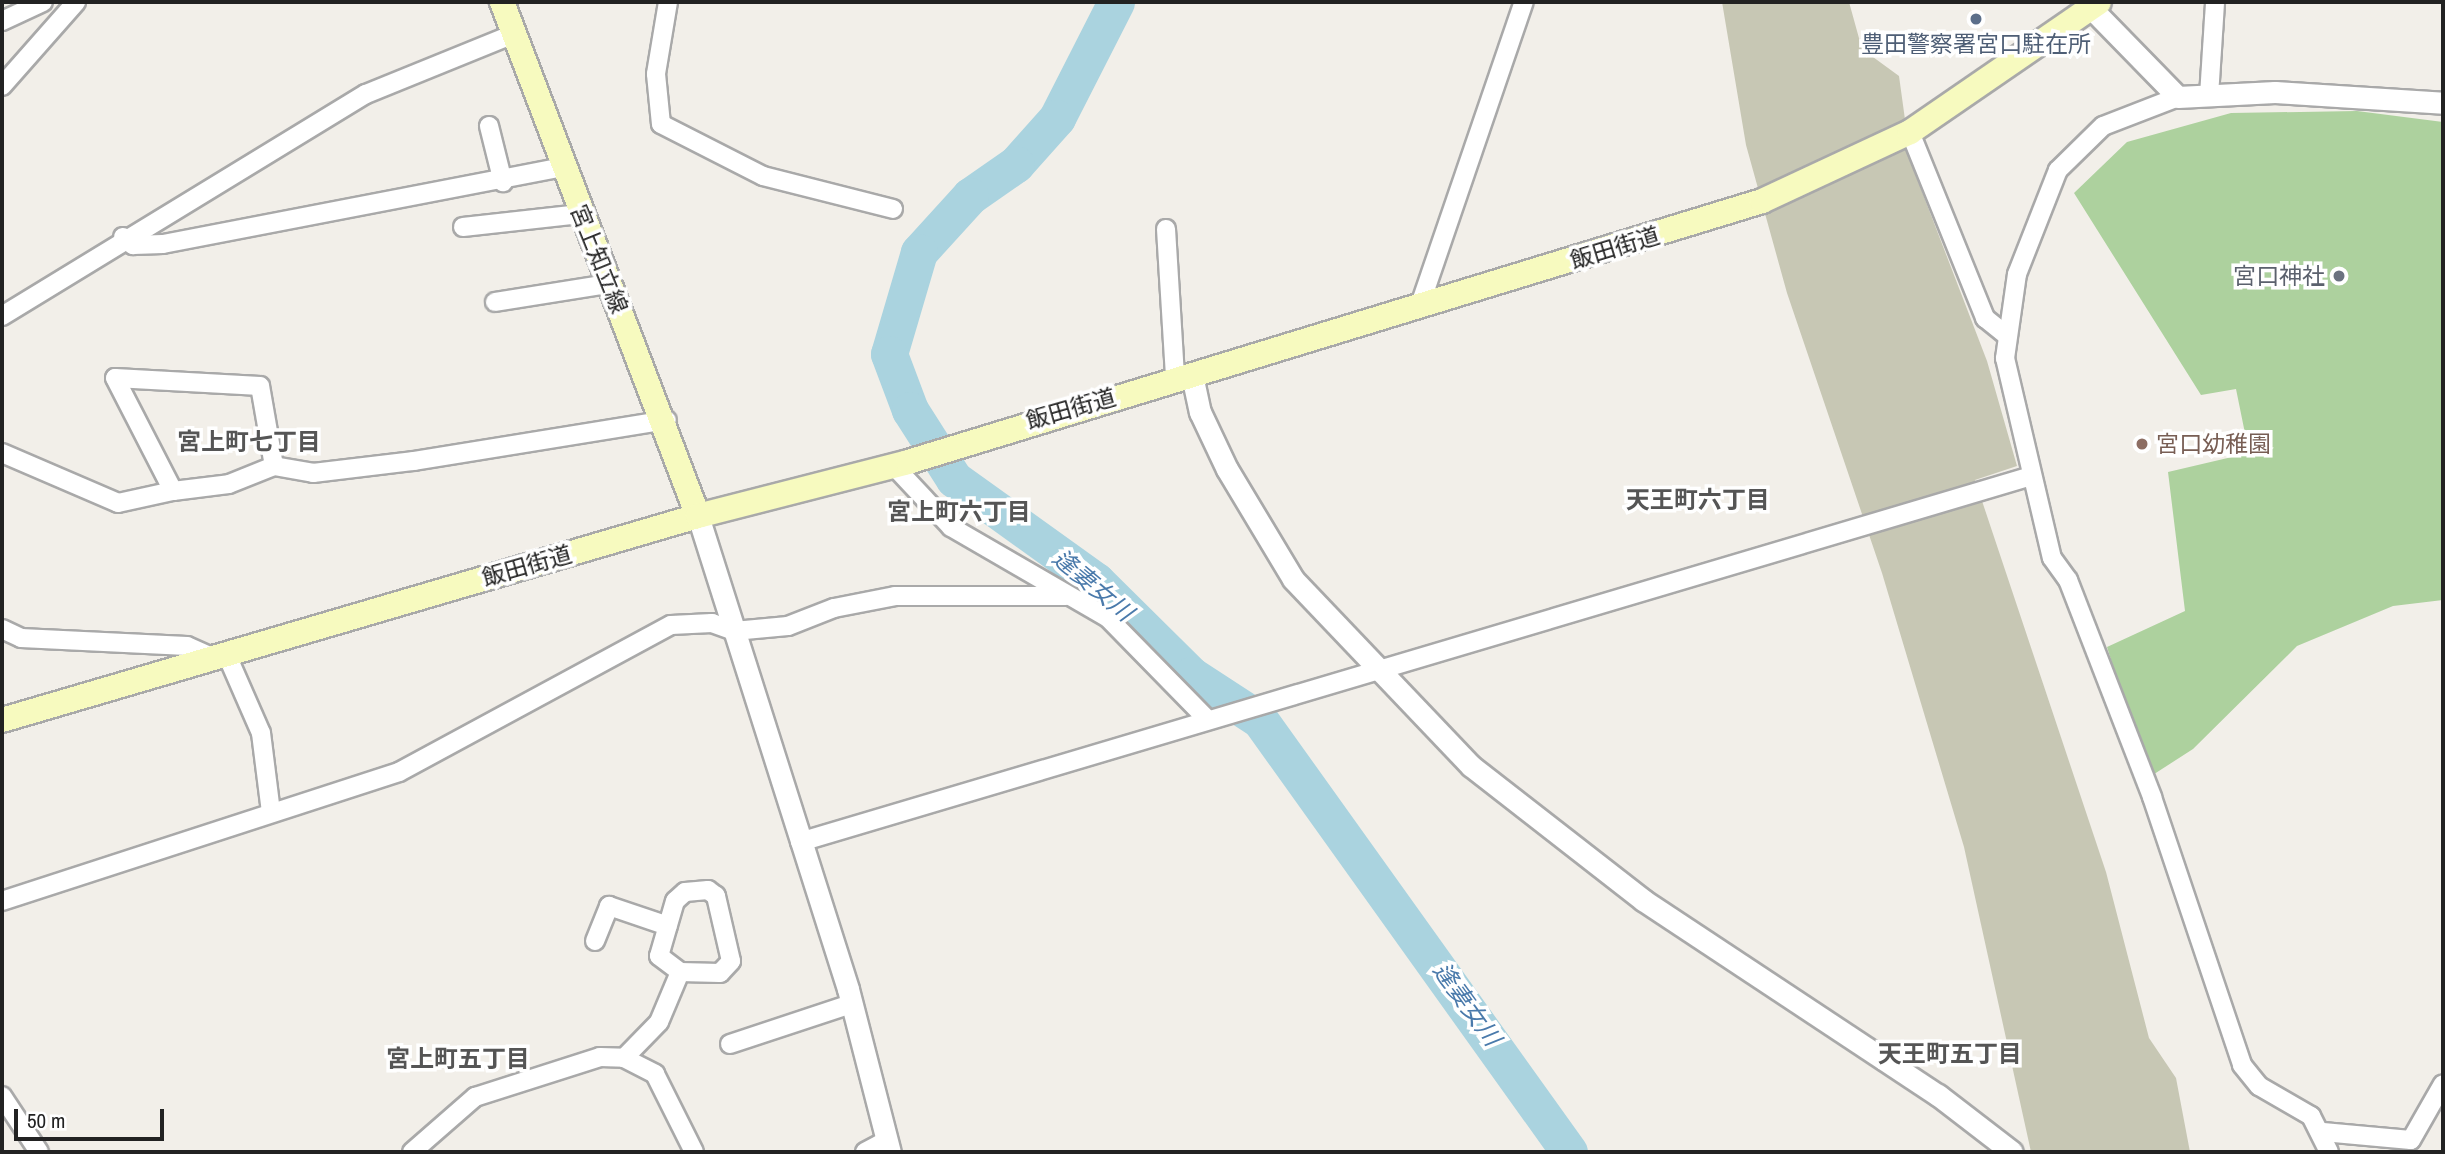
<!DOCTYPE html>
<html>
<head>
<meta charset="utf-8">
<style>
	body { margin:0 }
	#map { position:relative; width:2445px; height:1154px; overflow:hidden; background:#f2efe9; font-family:"Archivo Narrow","Noto Sans JP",sans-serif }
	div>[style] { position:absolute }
	.construction>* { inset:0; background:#c7c7b4 }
	.forest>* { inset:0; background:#add19e }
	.river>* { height:37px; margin:-18.5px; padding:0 18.5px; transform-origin:18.5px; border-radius:18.5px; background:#aad3df }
	.roads { filter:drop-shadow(2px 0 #a9a9a9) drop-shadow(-2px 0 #a9a9a9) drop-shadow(0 2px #a9a9a9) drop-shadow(0 -2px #a9a9a9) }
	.minor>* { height:18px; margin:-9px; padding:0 9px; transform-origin:9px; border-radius:9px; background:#fff }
	.tertiary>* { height:21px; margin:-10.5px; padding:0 10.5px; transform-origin:10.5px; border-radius:10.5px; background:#fff }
	.secondary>* { height:24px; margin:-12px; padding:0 12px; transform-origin:12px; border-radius:12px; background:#f7fabf }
	.dots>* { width:19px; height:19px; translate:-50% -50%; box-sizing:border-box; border:4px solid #fff; border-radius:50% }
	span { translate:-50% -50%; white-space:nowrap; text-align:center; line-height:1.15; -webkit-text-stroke:7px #fff; paint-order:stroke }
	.service-label { font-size:23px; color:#4e5e75 }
	.street-label { font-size:23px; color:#222 }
	.worship-label { font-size:23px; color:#5b616d }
	.right { translate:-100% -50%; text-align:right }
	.education-label { font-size:23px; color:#785e54 }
	.left { translate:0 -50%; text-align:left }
	.neighbourhood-label { font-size:24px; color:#555; font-weight:700 }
	.water-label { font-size:24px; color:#4a7aab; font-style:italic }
	.frame { position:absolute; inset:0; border:4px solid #222; pointer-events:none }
	.scale { position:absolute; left:14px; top:1109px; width:150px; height:32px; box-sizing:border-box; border:4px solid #222; border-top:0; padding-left:9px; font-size:21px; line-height:24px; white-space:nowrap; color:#222; -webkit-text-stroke:5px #fff; paint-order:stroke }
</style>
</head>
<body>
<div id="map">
	<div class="construction">
		<i style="clip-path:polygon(1722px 2px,1849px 2px,1862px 49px,1899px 76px,1911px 163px,1987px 361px,2017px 466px,1975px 480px,2106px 872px,2149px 1038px,2176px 1078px,2190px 1152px,2031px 1152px,1964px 847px,1882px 573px,1787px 293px,1746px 145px)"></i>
	</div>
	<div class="forest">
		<i style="clip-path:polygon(2357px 111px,2443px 122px,2443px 600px,2393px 606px,2297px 646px,2193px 749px,2148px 778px,2107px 647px,2185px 611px,2168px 472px,2249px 453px,2236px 389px,2201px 395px,2074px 193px,2127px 142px,2231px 113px)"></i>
	</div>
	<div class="river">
		<i style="left:1116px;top:2px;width:130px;rotate:117deg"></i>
		<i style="left:1057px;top:118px;width:62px;rotate:131.7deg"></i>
		<i style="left:1016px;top:164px;width:56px;rotate:145.2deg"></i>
		<i style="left:970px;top:196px;width:76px;rotate:132.3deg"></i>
		<i style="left:919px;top:252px;width:106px;rotate:106.4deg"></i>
		<i style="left:889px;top:354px;width:60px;rotate:69.4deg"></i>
		<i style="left:910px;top:410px;width:82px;rotate:57.5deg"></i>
		<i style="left:954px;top:479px;width:175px;rotate:35.7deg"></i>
		<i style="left:1096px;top:581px;width:134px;rotate:44.7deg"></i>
		<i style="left:1191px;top:675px;width:82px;rotate:33.1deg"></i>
		<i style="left:1260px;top:720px;width:531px;rotate:54.42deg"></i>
	</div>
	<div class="roads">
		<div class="minor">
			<i style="left:668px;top:2px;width:73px;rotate:99.5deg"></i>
			<i style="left:656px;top:74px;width:50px;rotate:84.3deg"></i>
			<i style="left:661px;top:124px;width:114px;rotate:27deg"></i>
			<i style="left:763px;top:176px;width:134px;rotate:14.2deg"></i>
			<i style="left:2px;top:21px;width:45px;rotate:-24.9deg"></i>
			<i style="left:2px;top:86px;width:112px;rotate:-48.6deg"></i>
			<i style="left:2209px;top:96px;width:94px;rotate:-86.3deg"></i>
			<i style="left:2178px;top:97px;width:80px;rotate:158.9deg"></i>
			<i style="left:2103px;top:126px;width:63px;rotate:135.6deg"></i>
			<i style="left:2058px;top:170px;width:112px;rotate:111.5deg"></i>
			<i style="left:2017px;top:274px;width:85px;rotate:98.1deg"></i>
			<i style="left:2005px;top:358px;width:205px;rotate:76.8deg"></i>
			<i style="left:2052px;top:558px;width:27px;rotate:54deg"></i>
			<i style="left:2068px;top:580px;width:233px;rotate:68.8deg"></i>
			<i style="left:2152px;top:797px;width:283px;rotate:71.4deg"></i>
			<i style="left:2242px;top:1065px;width:27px;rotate:51deg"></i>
			<i style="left:2259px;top:1086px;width:60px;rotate:30deg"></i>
			<i style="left:2311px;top:1116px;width:40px;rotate:63.4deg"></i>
			<i style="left:489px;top:126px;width:58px;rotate:76deg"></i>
			<i style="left:1910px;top:132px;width:201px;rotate:68deg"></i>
			<i style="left:1985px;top:318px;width:26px;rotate:39deg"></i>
			<i style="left:463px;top:227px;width:118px;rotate:-6.3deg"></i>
			<i style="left:1166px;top:229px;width:149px;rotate:86.5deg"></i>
			<i style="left:123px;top:237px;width:13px;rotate:39deg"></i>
			<i style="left:133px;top:245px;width:30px;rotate:-2deg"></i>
			<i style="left:163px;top:244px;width:408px;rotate:-10.9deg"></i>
			<i style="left:495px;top:302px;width:114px;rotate:-9.1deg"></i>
			<i style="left:1420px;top:305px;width:320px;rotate:-71.1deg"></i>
			<i style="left:2px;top:316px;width:426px;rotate:-31.4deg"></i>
			<i style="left:366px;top:94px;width:160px;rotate:-22.1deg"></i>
			<i style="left:2px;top:453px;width:126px;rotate:23.3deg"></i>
			<i style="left:118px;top:503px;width:56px;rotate:-12.3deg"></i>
			<i style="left:893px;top:465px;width:85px;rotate:46.9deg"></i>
			<i style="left:951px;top:527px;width:181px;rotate:30.1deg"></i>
			<i style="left:1108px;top:618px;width:143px;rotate:45.6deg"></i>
			<i style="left:274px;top:466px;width:81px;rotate:-99.9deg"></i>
			<i style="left:260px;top:386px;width:145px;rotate:-176.8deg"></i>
			<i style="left:115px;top:378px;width:127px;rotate:62.8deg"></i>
			<i style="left:173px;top:491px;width:56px;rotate:-7.1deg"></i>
			<i style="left:229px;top:484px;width:48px;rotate:-21.8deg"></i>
			<i style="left:274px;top:466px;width:40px;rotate:10deg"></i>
			<i style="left:313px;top:473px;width:102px;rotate:-6.8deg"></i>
			<i style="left:414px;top:461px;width:256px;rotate:-9.2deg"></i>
			<i style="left:2px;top:629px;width:21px;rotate:25deg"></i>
			<i style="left:21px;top:638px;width:166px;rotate:2.8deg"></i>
			<i style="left:187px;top:646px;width:27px;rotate:24deg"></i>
			<i style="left:226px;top:653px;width:87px;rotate:66.4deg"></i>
			<i style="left:261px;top:733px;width:80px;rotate:82.8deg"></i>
			<i style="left:800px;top:842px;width:1285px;rotate:-16.55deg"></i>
			<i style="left:2px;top:901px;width:417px;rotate:-18deg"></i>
			<i style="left:399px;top:772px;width:309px;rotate:-28.4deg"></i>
			<i style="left:671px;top:625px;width:41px;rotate:-2.8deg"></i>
			<i style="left:712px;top:623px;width:23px;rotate:20deg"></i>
			<i style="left:734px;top:631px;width:54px;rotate:-5.3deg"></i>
			<i style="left:788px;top:626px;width:49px;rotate:-21.4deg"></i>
			<i style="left:834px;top:608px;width:62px;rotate:-11.1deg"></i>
			<i style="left:895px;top:596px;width:171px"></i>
			<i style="left:595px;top:941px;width:38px;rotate:-68deg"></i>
			<i style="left:609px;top:906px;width:62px;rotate:18.7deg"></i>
			<i style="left:730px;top:1044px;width:127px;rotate:-18.3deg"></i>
			<i style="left:624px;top:1058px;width:50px;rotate:-45.8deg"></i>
			<i style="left:659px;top:1022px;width:54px;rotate:-67.2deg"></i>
			<i style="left:680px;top:972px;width:40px;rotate:1.4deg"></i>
			<i style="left:720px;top:973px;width:16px;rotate:-47deg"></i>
			<i style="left:731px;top:961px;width:67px;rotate:-103deg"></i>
			<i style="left:716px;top:896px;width:10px;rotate:-143deg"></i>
			<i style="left:708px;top:890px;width:23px;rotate:175deg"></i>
			<i style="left:685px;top:892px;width:13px;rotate:138deg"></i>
			<i style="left:675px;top:901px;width:57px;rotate:106.2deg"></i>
			<i style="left:659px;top:956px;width:26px;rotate:37deg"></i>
			<i style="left:2px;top:1096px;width:67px;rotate:56.5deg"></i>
			<i style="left:2323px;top:1132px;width:88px;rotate:5.2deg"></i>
			<i style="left:2411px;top:1140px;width:64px;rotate:-60.3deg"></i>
			<i style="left:412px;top:1152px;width:84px;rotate:-41.1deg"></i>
			<i style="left:475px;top:1097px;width:131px;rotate:-17.7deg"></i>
			<i style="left:600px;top:1057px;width:24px;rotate:2deg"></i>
			<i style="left:624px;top:1058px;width:35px;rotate:27deg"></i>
			<i style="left:655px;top:1074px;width:87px;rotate:63.4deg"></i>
			<i style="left:865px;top:1152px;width:24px;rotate:-28deg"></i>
		</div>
		<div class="tertiary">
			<i style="left:2091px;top:8px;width:124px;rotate:45.7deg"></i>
			<i style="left:2178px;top:97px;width:97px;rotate:-3deg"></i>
			<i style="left:2275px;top:92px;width:168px;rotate:3.7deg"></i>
			<i style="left:1192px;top:375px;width:38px;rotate:78deg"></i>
			<i style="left:1200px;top:412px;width:63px;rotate:64.7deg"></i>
			<i style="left:1227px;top:469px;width:128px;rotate:59deg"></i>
			<i style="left:1293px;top:579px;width:258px;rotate:46.4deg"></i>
			<i style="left:1471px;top:766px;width:218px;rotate:37.9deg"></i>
			<i style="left:1643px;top:900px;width:354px;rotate:33.5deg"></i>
			<i style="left:1938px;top:1095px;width:93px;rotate:37.6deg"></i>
			<i style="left:698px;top:516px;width:496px;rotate:72.4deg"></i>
			<i style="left:848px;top:989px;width:168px;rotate:75.6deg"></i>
		</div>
		<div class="secondary">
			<i style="left:502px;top:2px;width:550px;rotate:69.13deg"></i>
			<i style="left:2px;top:720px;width:725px;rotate:-16.34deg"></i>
			<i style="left:698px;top:516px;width:217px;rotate:-14.4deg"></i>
			<i style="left:908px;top:462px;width:893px;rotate:-16.99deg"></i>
			<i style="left:1762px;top:201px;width:163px;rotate:-25deg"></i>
			<i style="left:1910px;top:132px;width:229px;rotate:-34.5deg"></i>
		</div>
	</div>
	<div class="dots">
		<i style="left:1976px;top:19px;background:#5c6f8a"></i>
		<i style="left:2339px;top:276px;background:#6b7280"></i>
		<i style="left:2142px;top:444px;background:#8d6e63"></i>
	</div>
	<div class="service-label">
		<span style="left:1976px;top:44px">豊田警察署宮口駐在所</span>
	</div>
	<div class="street-label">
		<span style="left:1615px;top:248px;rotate:-17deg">飯田街道</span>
		<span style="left:599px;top:259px;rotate:68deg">宮上知立線</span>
		<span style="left:1071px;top:409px;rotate:-16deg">飯田街道</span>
		<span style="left:527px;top:566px;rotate:-16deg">飯田街道</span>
	</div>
	<div class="worship-label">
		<span class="right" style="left:2325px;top:276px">宮口神社</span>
	</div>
	<div class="education-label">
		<span class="left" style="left:2156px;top:444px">宮口幼稚園</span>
	</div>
	<div class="neighbourhood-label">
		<span style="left:249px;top:442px">宮上町七丁目</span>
		<span style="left:1698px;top:500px">天王町六丁目</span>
		<span style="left:959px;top:512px">宮上町六丁目</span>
		<span style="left:1950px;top:1054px">天王町五丁目</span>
		<span style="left:458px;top:1059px">宮上町五丁目</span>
	</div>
	<div class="water-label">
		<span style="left:1093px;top:585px;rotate:40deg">逢妻女川</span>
		<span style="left:1467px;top:1004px;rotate:54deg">逢妻女川</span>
	</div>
	<div class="frame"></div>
	<div class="scale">50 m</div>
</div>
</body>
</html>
